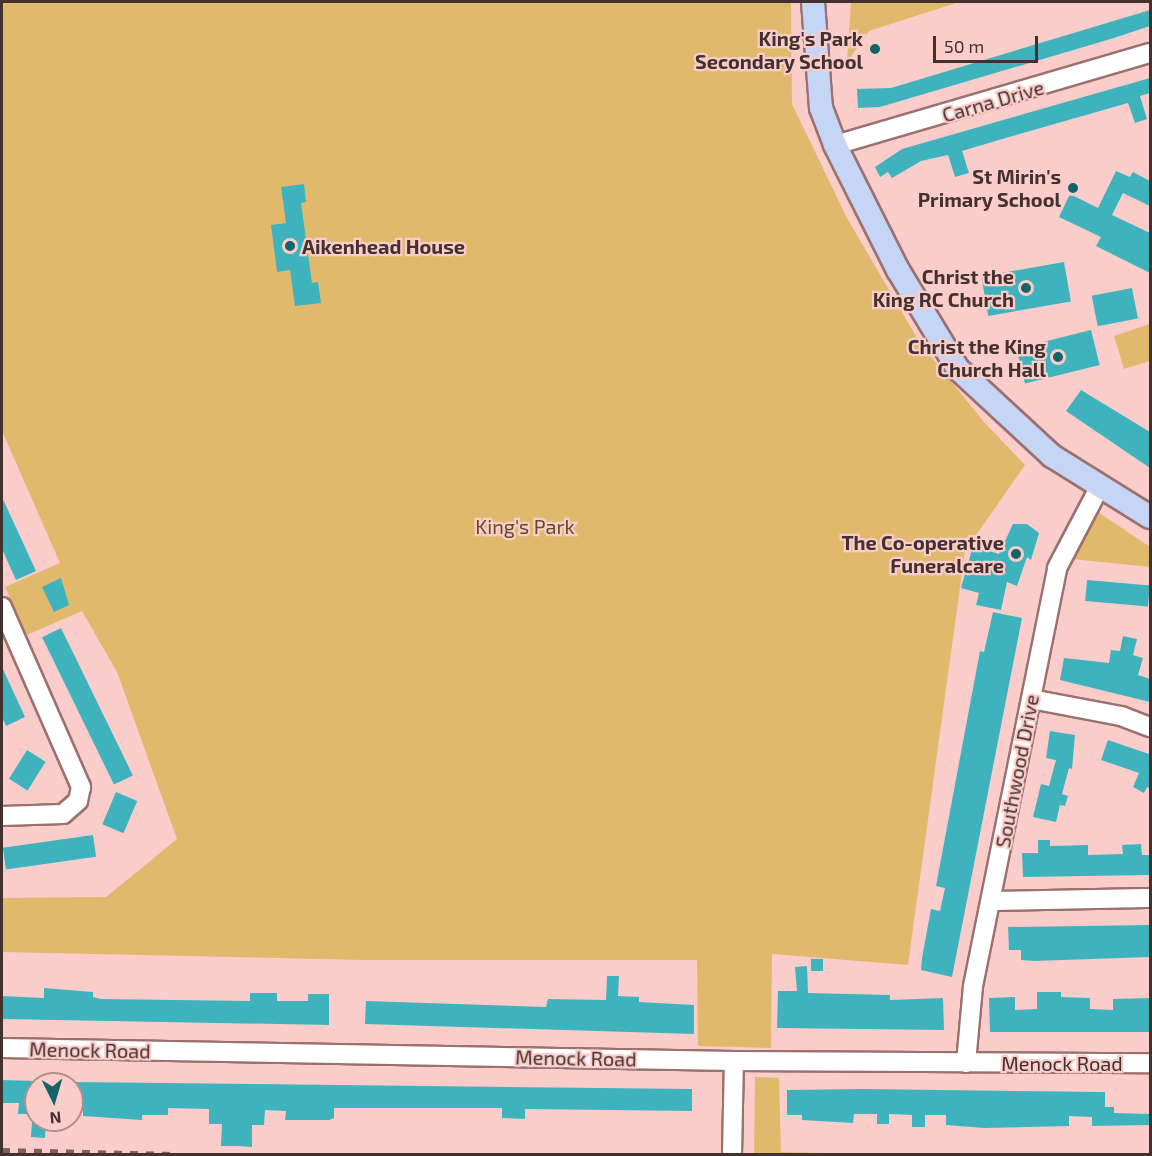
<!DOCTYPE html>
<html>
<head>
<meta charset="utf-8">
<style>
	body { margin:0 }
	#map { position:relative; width:1152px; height:1156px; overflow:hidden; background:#fbcdca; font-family:"Exo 2",sans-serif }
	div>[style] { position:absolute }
	.green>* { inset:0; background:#e1b96c }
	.building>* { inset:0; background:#3fb3bd; transform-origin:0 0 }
	.roads { filter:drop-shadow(2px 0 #9a716f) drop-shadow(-2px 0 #9a716f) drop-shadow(0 2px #9a716f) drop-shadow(0 -2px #9a716f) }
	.minor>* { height:18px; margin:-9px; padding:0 9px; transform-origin:9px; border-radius:9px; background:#fff }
	.major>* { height:22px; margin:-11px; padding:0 11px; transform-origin:11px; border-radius:11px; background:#c4d5f6 }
	.rail>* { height:4.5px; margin-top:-2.25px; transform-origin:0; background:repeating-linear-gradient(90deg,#7a605e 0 8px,transparent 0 16px) }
	.dots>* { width:16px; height:16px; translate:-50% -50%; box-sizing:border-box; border:3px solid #fbcdca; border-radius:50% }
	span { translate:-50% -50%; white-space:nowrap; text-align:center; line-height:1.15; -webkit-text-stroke:4.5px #fbcdca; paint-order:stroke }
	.poi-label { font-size:20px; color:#433130; font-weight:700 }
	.right { translate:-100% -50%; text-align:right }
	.left { translate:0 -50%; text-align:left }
	.street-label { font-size:20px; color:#433130 }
	.park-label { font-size:20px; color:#604c23 }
	.frame { position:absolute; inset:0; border:3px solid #433130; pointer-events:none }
	.north { position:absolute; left:24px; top:1072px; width:60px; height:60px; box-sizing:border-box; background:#fbcdca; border:2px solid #b18f8c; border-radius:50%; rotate:175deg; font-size:16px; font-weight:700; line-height:24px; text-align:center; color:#433130 }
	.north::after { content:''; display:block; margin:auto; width:21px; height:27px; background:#136369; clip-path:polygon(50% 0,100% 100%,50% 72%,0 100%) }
	.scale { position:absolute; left:933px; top:36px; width:105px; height:27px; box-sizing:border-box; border:3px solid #433130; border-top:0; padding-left:8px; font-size:18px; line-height:21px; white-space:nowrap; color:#433130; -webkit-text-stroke:4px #fbcdca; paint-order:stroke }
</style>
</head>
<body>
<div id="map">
	<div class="green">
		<i style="clip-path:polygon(2px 2px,791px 2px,792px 104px,847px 218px,920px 343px,984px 422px,1025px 465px,965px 551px,908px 965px,772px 954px,771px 1048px,698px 1046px,697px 960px,364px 960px,2px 952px,2px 898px,106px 897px,177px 839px,117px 672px,82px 611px,27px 635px,5px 587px,60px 563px,2px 431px)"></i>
		<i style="clip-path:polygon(851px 2px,959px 2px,869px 31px,847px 62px)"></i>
		<i style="clip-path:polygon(1150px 324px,1150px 361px,1124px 369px,1114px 336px)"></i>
		<i style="clip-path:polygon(1098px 512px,1150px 547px,1150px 567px,1072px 559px)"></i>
		<i style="clip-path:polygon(755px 1077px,779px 1078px,781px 1152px,863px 1154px,754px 1154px)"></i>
	</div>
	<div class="building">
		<i style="clip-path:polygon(1150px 10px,1150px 26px,1114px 38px,880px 107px,858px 108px,857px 89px,891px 88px)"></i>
		<i style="clip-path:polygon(1150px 78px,1150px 93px,1140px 96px,1147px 119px,1135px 123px,1128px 103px,1009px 137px,962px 151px,969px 173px,955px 177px,948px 155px,921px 161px,892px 178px,888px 172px,880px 177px,875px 167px,902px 149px)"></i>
		<i style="clip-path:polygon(1116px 171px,1130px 177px,1133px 172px,1150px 181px,1150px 206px,1123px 193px,1112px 215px,1150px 233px,1150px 273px,1096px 246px,1101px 237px,1059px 217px,1070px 194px,1098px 208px)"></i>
		<i style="clip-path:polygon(304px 184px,306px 202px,301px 203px,312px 283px,318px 282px,321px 303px,295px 306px,290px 270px,277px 272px,271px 225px,286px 223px,281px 187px)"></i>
		<i style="left:1064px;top:262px;width:40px;height:84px;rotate:80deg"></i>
		<i style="left:1132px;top:288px;width:31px;height:41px;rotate:79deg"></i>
		<i style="left:1091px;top:330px;width:36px;height:77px;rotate:76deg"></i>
		<i style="clip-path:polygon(1081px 390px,1150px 432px,1150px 468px,1066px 411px)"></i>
		<i style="clip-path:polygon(2px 497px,36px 571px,16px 580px,2px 549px)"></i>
		<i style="clip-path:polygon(1013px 524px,1027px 524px,1039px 533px,1031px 560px,1027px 557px,1017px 586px,1007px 582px,1001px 610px,976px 605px,979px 593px,961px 588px,973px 546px,999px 554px)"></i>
		<i style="clip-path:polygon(61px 578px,69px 605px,54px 612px,42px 587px)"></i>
		<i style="left:1087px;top:580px;width:63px;height:21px;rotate:5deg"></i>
		<i style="clip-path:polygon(993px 612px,1022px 618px,952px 977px,921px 970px,922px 958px,931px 909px,940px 911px,945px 888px,936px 886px,980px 651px,984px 652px)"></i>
		<i style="left:61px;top:628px;width:164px;height:21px;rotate:64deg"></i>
		<i style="clip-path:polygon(1123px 636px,1137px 639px,1133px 655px,1143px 658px,1138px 675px,1150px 679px,1150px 702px,1060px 680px,1064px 658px,1109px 663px,1111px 650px,1120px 651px)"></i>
		<i style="clip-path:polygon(2px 667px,25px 717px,6px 726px,2px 717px)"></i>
		<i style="clip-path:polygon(1050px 731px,1075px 735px,1072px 769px,1069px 768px,1062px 794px,1068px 796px,1065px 806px,1060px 805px,1056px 822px,1033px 817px,1041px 784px,1049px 786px,1056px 760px,1046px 758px)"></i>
		<i style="clip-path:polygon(1108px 740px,1149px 754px,1150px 750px,1150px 789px,1147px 787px,1144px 793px,1133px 787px,1139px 773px,1101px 760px)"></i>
		<i style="left:27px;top:750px;width:22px;height:34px;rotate:32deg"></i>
		<i style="left:116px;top:792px;width:23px;height:35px;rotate:23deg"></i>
		<i style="left:93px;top:835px;width:22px;height:91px;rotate:82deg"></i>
		<i style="clip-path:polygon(1038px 840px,1050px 840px,1050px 846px,1088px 845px,1088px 855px,1123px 854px,1122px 845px,1141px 844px,1142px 855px,1150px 855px,1150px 875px,1023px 877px,1022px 853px,1038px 853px)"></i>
		<i style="clip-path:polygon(1150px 925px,1150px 957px,1034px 961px,1021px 960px,1021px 950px,1009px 950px,1008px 927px)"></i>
		<i style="left:811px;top:959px;width:12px;height:12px"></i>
		<i style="clip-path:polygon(807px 966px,808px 993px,890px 995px,890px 1000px,943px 998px,944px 1030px,777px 1028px,778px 991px,797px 991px,795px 967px)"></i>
		<i style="clip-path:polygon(607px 976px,619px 976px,618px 996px,639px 997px,639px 1002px,694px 1005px,694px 1034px,365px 1024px,366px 1001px,546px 1007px,548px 999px,606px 1000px)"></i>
		<i style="clip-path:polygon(44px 988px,93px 992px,93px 997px,101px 999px,250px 1001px,250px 993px,277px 993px,277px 1001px,308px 1001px,308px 994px,329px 994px,329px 1025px,2px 1019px,2px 996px,44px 998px)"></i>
		<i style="clip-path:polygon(1037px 992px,1061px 992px,1061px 997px,1090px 998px,1090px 1009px,1113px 1010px,1113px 999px,1150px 998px,1150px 1032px,990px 1032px,989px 998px,1015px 997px,1015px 1010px,1037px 1009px)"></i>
		<i style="clip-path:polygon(2px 1080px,36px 1081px,36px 1114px,18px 1114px,19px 1103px,2px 1103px)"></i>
		<i style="clip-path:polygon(72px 1082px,692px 1089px,692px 1111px,525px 1109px,525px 1119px,502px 1118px,502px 1108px,334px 1108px,334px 1118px,329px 1120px,285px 1120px,286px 1111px,265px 1110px,264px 1125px,252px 1125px,252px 1147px,238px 1146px,221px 1146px,222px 1124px,209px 1124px,209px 1109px,168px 1108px,168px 1115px,142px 1115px,142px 1120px,83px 1116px,83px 1106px,72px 1105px)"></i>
		<i style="clip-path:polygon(863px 1089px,1105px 1092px,1105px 1107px,1114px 1107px,1114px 1113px,1150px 1114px,1150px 1125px,1092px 1126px,1092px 1117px,1069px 1116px,1069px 1126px,984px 1128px,946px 1125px,946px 1115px,925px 1115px,925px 1127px,912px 1127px,912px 1115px,889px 1114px,889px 1124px,877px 1124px,877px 1114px,854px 1114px,853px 1123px,802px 1120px,802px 1115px,787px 1115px,787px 1090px)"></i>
		<i style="left:32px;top:1122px;width:14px;height:15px;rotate:4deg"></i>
	</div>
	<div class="roads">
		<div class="minor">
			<i style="left:835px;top:145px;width:328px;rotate:-16.3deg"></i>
			<i style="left:2px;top:607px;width:197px;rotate:66.3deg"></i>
			<i style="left:81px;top:787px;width:14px;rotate:102deg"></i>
			<i style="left:78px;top:801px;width:20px;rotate:139deg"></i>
			<i style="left:63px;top:814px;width:61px;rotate:178.1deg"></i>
			<i style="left:1031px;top:699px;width:92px;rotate:10.7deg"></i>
			<i style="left:1121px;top:716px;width:31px;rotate:21deg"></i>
			<i style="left:991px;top:901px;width:159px;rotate:-1.1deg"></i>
			<i style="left:2px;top:1048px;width:732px;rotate:1.02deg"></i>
			<i style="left:734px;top:1061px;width:416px;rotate:0.3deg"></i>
			<i style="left:966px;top:1063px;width:77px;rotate:-84.8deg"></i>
			<i style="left:973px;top:986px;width:426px;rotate:-78.6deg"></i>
			<i style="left:1057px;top:568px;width:90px;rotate:-62.3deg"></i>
			<i style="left:732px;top:1154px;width:93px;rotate:-88.8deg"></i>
		</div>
		<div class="major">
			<i style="left:813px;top:2px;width:106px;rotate:85.7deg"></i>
			<i style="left:821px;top:108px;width:40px;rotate:69deg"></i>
			<i style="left:835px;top:145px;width:140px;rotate:63.3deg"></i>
			<i style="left:898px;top:270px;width:116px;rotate:58.8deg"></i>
			<i style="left:958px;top:369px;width:128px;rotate:42.8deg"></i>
			<i style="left:1052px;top:456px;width:115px;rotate:31.9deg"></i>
		</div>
	</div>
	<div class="rail">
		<i style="left:2px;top:1150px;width:173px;rotate:1.3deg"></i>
	</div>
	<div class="dots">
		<i style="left:875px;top:49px;background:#136369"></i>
		<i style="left:1073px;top:188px;background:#136369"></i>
		<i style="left:290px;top:246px;background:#136369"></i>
		<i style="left:1026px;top:288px;background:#136369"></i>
		<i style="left:1058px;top:357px;background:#136369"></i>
		<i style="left:1016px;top:554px;background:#136369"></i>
	</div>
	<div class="poi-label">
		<span class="right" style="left:863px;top:50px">King's Park<br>Secondary School</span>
		<span class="right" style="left:1061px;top:188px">St Mirin's<br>Primary School</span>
		<span class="left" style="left:302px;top:246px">Aikenhead House</span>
		<span class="right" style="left:1014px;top:288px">Christ the<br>King RC Church</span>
		<span class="right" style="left:1046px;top:358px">Christ the King<br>Church Hall</span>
		<span class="right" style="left:1004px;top:554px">The Co-operative<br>Funeralcare</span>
	</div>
	<div class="street-label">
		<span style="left:993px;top:101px;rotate:-16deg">Carna Drive</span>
		<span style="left:1017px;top:771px;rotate:-79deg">Southwood Drive</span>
		<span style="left:90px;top:1050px;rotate:1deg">Menock Road</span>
		<span style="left:576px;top:1058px;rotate:1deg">Menock Road</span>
		<span style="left:1062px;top:1063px">Menock Road</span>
	</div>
	<div class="park-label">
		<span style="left:525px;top:526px">King's Park</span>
	</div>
	<div class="frame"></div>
	<div class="north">N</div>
	<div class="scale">50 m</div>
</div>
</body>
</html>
